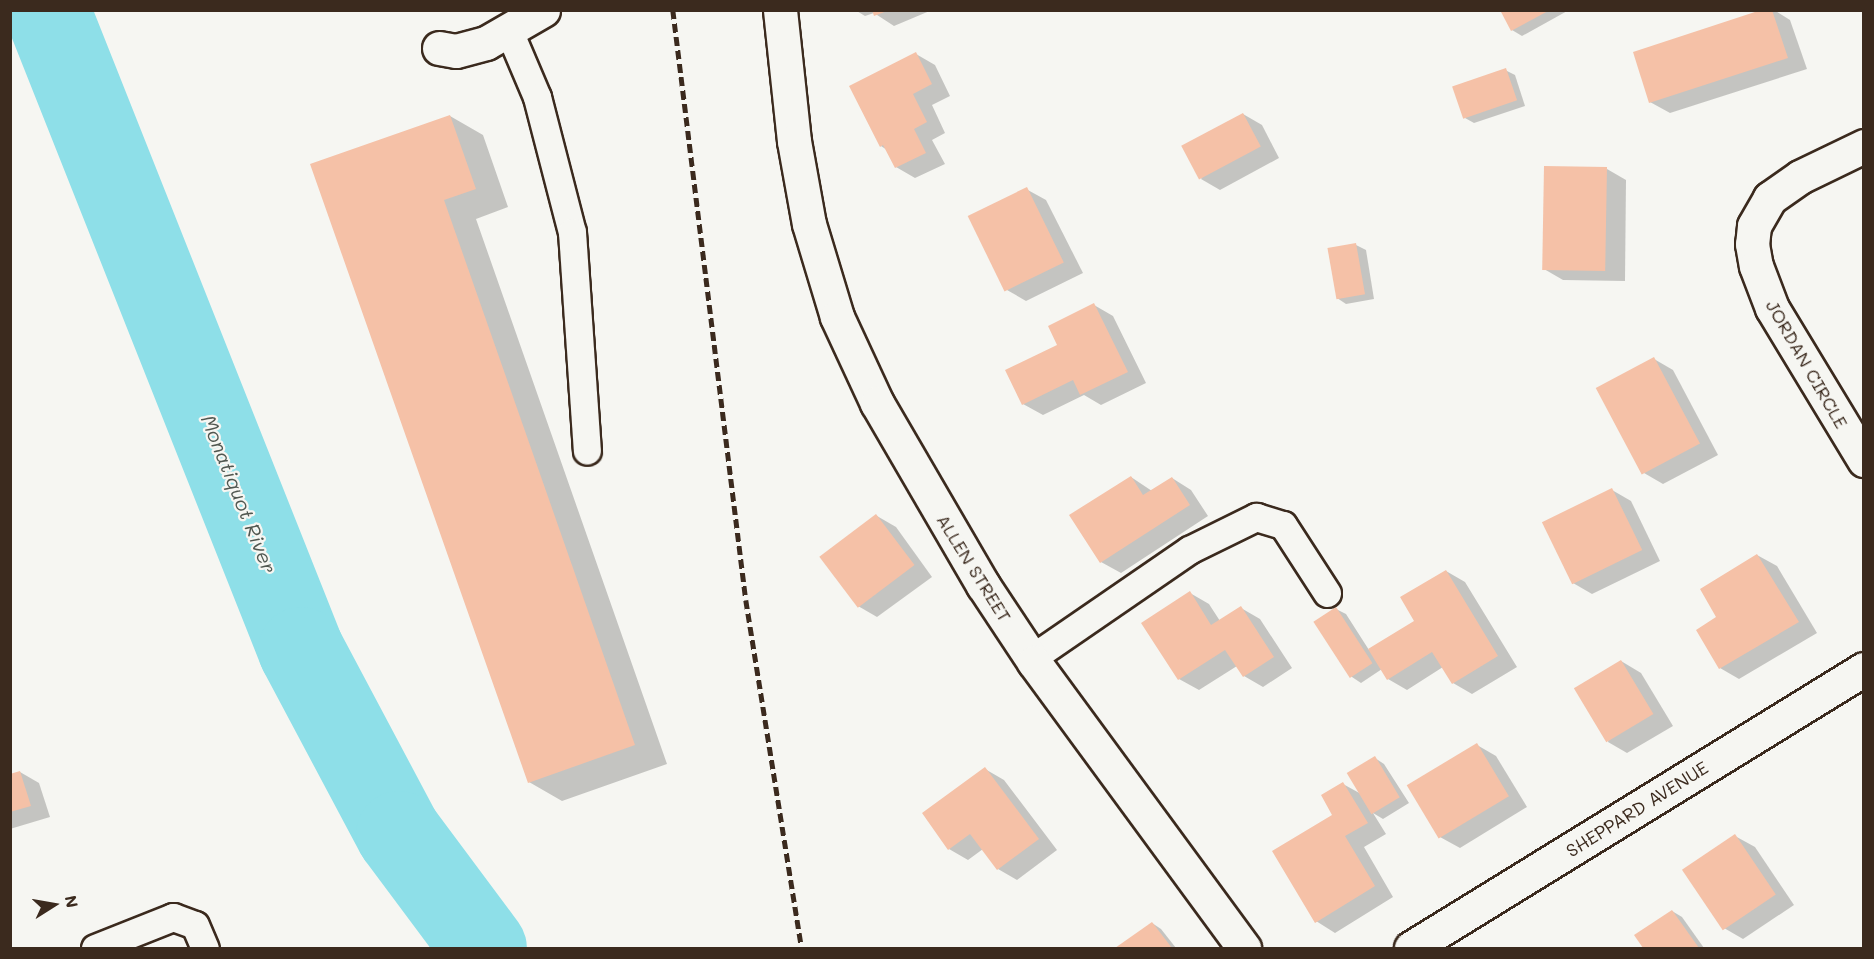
<!DOCTYPE html>
<html>
<head>
<meta charset="utf-8">
<style>
	body { margin:0 }
	#map { position:relative; width:1874px; height:959px; overflow:hidden; background:#f6f6f2; font-family:Mali,sans-serif }
	div>[style] { position:absolute }
	.shadow>* { inset:0; background:#0003 }
	.river>* { height:86px; margin:-43px; padding:0 43px; transform-origin:43px; border-radius:43px; background:#8edfe8 }
	.building>* { inset:0; background:#f5c1a7; transform-origin:0 0 }
	.roads { filter:drop-shadow(2px 0 #3b2a1e) drop-shadow(-2px 0 #3b2a1e) drop-shadow(0 2px #3b2a1e) drop-shadow(0 -2px #3b2a1e) }
	.service>* { height:27px; margin:-13.5px; padding:0 13.5px; transform-origin:13.5px; border-radius:13.5px; background:#f6f6f2 }
	.minor>* { height:33px; margin:-16.5px; padding:0 16.5px; transform-origin:16.5px; border-radius:16.5px; background:#f6f6f2 }
	.rail>* { height:4.5px; margin-top:-2.25px; transform-origin:0; background:repeating-linear-gradient(90deg,#3b2a1e 0 9px,transparent 0 13.5px) }
	span { translate:-50% -50%; white-space:nowrap; text-align:center; line-height:1.15; -webkit-text-stroke:4.5px #f6f6f2; paint-order:stroke }
	.street-label { font-size:18px; color:#3b2a1e }
	.water-label { font-size:20px; color:#505750; font-style:italic }
	.frame { position:absolute; inset:0; border:12px solid #3b2a1e; pointer-events:none }
	.north { position:absolute; left:24px; top:875px; width:60px; height:60px; -webkit-text-stroke:4px #f6f6f2; paint-order:stroke; rotate:79deg; font-size:16px; font-weight:700; line-height:24px; text-align:center; color:#3b2a1e }
	.north::after { content:''; display:block; margin:auto; width:21px; height:27px; background:#3b2a1e; clip-path:polygon(50% 0,100% 100%,50% 72%,0 100%) }
</style>
</head>
<body>
<div id="map">
	<div class="shadow">
		<i style="clip-path:polygon(855px 10px,932px 10px,894px 26px,874px 13px,865px 16px)"></i>
		<i style="clip-path:polygon(1502px 10px,1569px 10px,1522px 36px,1512px 30px)"></i>
		<i style="clip-path:polygon(1765px 10px,1774px 10px,1790px 20px,1807px 69px,1670px 113px,1650px 102px)"></i>
		<i style="clip-path:polygon(916px 54px,935px 65px,950px 96px,932px 105px,945px 133px,932px 140px,945px 164px,915px 178px,896px 167px,887px 150px,881px 146px)"></i>
		<i style="clip-path:polygon(1505px 70px,1515px 75px,1525px 106px,1474px 123px,1465px 118px)"></i>
		<i style="clip-path:polygon(1243px 114px,1262px 125px,1279px 158px,1220px 190px,1201px 179px)"></i>
		<i style="clip-path:polygon(450px 116px,483px 135px,508px 207px,476px 219px,667px 764px,562px 801px,529px 782px,312px 165px)"></i>
		<i style="clip-path:polygon(1607px 169px,1626px 180px,1625px 281px,1563px 280px,1544px 269px)"></i>
		<i style="clip-path:polygon(1026px 189px,1046px 200px,1083px 273px,1026px 301px,1007px 290px)"></i>
		<i style="clip-path:polygon(1356px 245px,1366px 250px,1374px 299px,1346px 304px,1337px 298px)"></i>
		<i style="clip-path:polygon(1094px 305px,1113px 316px,1146px 383px,1101px 405px,1084px 395px,1043px 415px,1023px 404px,1059px 346px)"></i>
		<i style="clip-path:polygon(1654px 359px,1673px 370px,1718px 455px,1663px 484px,1644px 473px)"></i>
		<i style="clip-path:polygon(1131px 477px,1152px 491px,1172px 478px,1191px 490px,1208px 516px,1121px 573px,1101px 562px)"></i>
		<i style="clip-path:polygon(1612px 490px,1631px 501px,1660px 561px,1592px 594px,1573px 583px)"></i>
		<i style="clip-path:polygon(877px 516px,896px 527px,932px 577px,877px 617px,858px 606px)"></i>
		<i style="clip-path:polygon(1757px 555px,1777px 566px,1817px 633px,1739px 679px,1720px 668px,1718px 618px)"></i>
		<i style="clip-path:polygon(1446px 571px,1465px 582px,1517px 667px,1472px 694px,1453px 683px,1443px 667px,1407px 690px,1388px 679px,1382px 669px,1361px 683px,1352px 677px,1336px 609px,1346px 614px,1369px 650px,1416px 621px)"></i>
		<i style="clip-path:polygon(1190px 593px,1209px 604px,1220px 621px,1241px 608px,1260px 619px,1292px 668px,1263px 687px,1244px 676px,1237px 666px,1199px 690px,1179px 679px,1143px 623px)"></i>
		<i style="clip-path:polygon(1621px 661px,1641px 673px,1673px 726px,1627px 753px,1608px 742px)"></i>
		<i style="clip-path:polygon(1477px 745px,1496px 756px,1527px 807px,1460px 848px,1440px 837px,1409px 786px)"></i>
		<i style="clip-path:polygon(1375px 758px,1384px 764px,1409px 803px,1383px 819px,1373px 813px,1386px 834px,1364px 847px,1393px 897px,1335px 933px,1316px 921px,1334px 815px,1343px 784px,1363px 795px)"></i>
		<i style="clip-path:polygon(985px 769px,1004px 780px,1057px 850px,1017px 880px,998px 869px,983px 849px,968px 860px,949px 849px)"></i>
		<i style="clip-path:polygon(20px 772px,39px 783px,50px 817px,10px 829px,10px 775px)"></i>
		<i style="clip-path:polygon(1735px 836px,1755px 847px,1794px 905px,1743px 939px,1724px 928px)"></i>
		<i style="clip-path:polygon(1672px 911px,1682px 917px,1704px 948px,1645px 948px,1636px 936px)"></i>
		<i style="clip-path:polygon(1152px 923px,1161px 929px,1176px 948px,1118px 948px)"></i>
	</div>
	<div class="river">
		<i style="left:47px;top:10px;width:689px;rotate:68.35deg"></i>
		<i style="left:301px;top:650px;width:208px;rotate:62deg"></i>
		<i style="left:399px;top:834px;width:142px;rotate:53.3deg"></i>
	</div>
	<div class="building">
		<i style="clip-path:polygon(872px 10px,887px 10px,887px 11px,874px 16px)"></i>
		<i style="clip-path:polygon(1500px 10px,1550px 10px,1511px 31px)"></i>
		<i style="clip-path:polygon(1761px 10px,1772px 10px,1788px 58px,1649px 103px,1633px 52px)"></i>
		<i style="clip-path:polygon(916px 52px,932px 84px,913px 94px,927px 122px,914px 129px,926px 153px,895px 168px,883px 145px,880px 147px,849px 86px)"></i>
		<i style="left:1506px;top:68px;width:34px;height:57px;rotate:71deg"></i>
		<i style="left:1243px;top:113px;width:38px;height:70px;rotate:62deg"></i>
		<i style="clip-path:polygon(450px 115px,476px 189px,444px 200px,635px 745px,528px 783px,310px 164px)"></i>
		<i style="left:1544px;top:166px;width:63px;height:104px;rotate:1deg"></i>
		<i style="left:1027px;top:187px;width:84px;height:66px;rotate:64deg"></i>
		<i style="left:1356px;top:243px;width:52px;height:29px;rotate:80deg"></i>
		<i style="clip-path:polygon(1094px 303px,1128px 372px,1080px 395px,1073px 380px,1022px 405px,1005px 370px,1057px 345px,1048px 326px)"></i>
		<i style="left:1654px;top:357px;width:98px;height:66px;rotate:62deg"></i>
		<i style="clip-path:polygon(1131px 476px,1143px 495px,1172px 477px,1190px 505px,1100px 563px,1069px 515px)"></i>
		<i style="left:1612px;top:488px;width:69px;height:78px;rotate:64deg"></i>
		<i style="left:876px;top:514px;width:64px;height:71px;rotate:53deg"></i>
		<i style="clip-path:polygon(1757px 554px,1799px 622px,1719px 669px,1696px 630px,1716px 617px,1700px 589px)"></i>
		<i style="clip-path:polygon(1446px 570px,1498px 656px,1452px 684px,1432px 652px,1387px 680px,1368px 649px,1414px 621px,1400px 597px)"></i>
		<i style="clip-path:polygon(1190px 591px,1211px 625px,1241px 606px,1274px 657px,1243px 677px,1225px 650px,1178px 680px,1141px 623px)"></i>
		<i style="left:1336px;top:607px;width:67px;height:27px;rotate:57deg"></i>
		<i style="left:1621px;top:660px;width:63px;height:55px;rotate:59deg"></i>
		<i style="left:1477px;top:743px;width:62px;height:82px;rotate:59deg"></i>
		<i style="left:1375px;top:756px;width:48px;height:33px;rotate:59deg"></i>
		<i style="clip-path:polygon(985px 767px,1039px 839px,997px 870px,970px 834px,948px 850px,922px 813px)"></i>
		<i style="clip-path:polygon(20px 771px,31px 806px,10px 812px,10px 774px)"></i>
		<i style="clip-path:polygon(1343px 782px,1368px 823px,1345px 836px,1375px 886px,1315px 923px,1272px 851px,1332px 815px,1321px 795px)"></i>
		<i style="left:1735px;top:834px;width:73px;height:64px;rotate:56deg"></i>
		<i style="clip-path:polygon(1672px 910px,1699px 948px,1643px 948px,1634px 935px)"></i>
		<i style="clip-path:polygon(1152px 922px,1172px 948px,1115px 948px)"></i>
	</div>
	<div class="roads">
		<div class="service">
			<i style="left:509px;top:31px;width:72px;rotate:67deg"></i>
			<i style="left:537px;top:97px;width:139px;rotate:75.5deg"></i>
			<i style="left:572px;top:232px;width:219px;rotate:86.1deg"></i>
			<i style="left:1032px;top:658px;width:191px;rotate:-34.5deg"></i>
			<i style="left:1189px;top:550px;width:75px;rotate:-26.2deg"></i>
			<i style="left:1256px;top:517px;width:28px;rotate:17deg"></i>
			<i style="left:1283px;top:525px;width:81px;rotate:57.1deg"></i>
			<i style="left:95px;top:948px;width:84px;rotate:-21.7deg"></i>
			<i style="left:173px;top:917px;width:23px;rotate:20deg"></i>
			<i style="left:195px;top:925px;width:25px;rotate:67deg"></i>
		</div>
		<div class="minor">
			<i style="left:780px;top:10px;width:132px;rotate:83.9deg"></i>
			<i style="left:794px;top:141px;width:84px;rotate:79.8deg"></i>
			<i style="left:809px;top:224px;width:97px;rotate:73.2deg"></i>
			<i style="left:837px;top:317px;width:95px;rotate:65.1deg"></i>
			<i style="left:877px;top:403px;width:211px;rotate:59.8deg"></i>
			<i style="left:983px;top:585px;width:92px;rotate:56.5deg"></i>
			<i style="left:1034px;top:662px;width:355px;rotate:53.7deg"></i>
			<i style="left:439px;top:48px;width:17px;rotate:10deg"></i>
			<i style="left:456px;top:51px;width:31px;rotate:-15deg"></i>
			<i style="left:486px;top:43px;width:66px;rotate:-30.1deg"></i>
			<i style="left:1864px;top:146px;width:71px;rotate:154.2deg"></i>
			<i style="left:1800px;top:177px;width:37px;rotate:145deg"></i>
			<i style="left:1770px;top:198px;width:32px;rotate:120deg"></i>
			<i style="left:1754px;top:226px;width:18px;rotate:96deg"></i>
			<i style="left:1752px;top:244px;width:22px;rotate:80deg"></i>
			<i style="left:1756px;top:266px;width:45px;rotate:69.1deg"></i>
			<i style="left:1772px;top:308px;width:178px;rotate:58.8deg"></i>
			<i style="left:1411px;top:948px;width:532px;rotate:-31.63deg"></i>
		</div>
	</div>
	<div class="rail">
		<i style="left:673px;top:10px;width:594px;rotate:82.95deg"></i>
		<i style="left:746px;top:600px;width:352px;rotate:80.9deg"></i>
	</div>
	<div class="street-label">
		<span style="left:1807px;top:364px;rotate:60deg">JORDAN CIRCLE</span>
		<span style="left:974px;top:568px;rotate:58deg">ALLEN STREET</span>
		<span style="left:1637px;top:809px;rotate:-32deg">SHEPPARD AVENUE</span>
	</div>
	<div class="water-label">
		<span style="left:239px;top:494px;rotate:68deg">Monatiquot River</span>
	</div>
	<div class="frame"></div>
	<div class="north">N</div>
</div>
</body>
</html>
